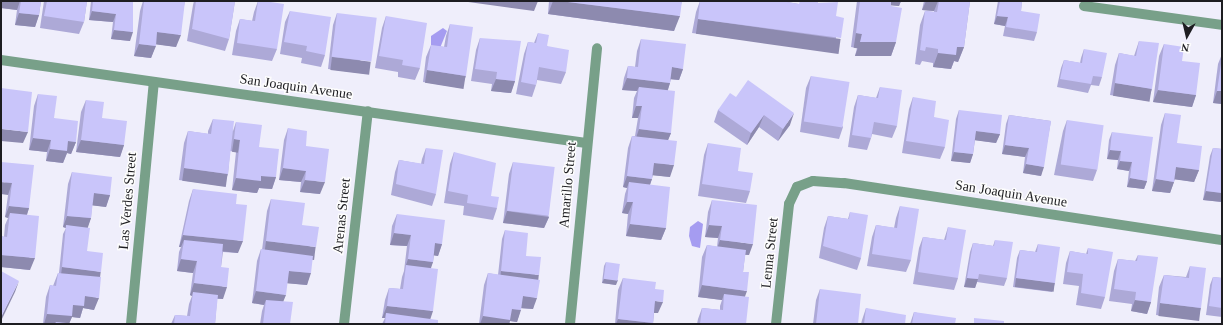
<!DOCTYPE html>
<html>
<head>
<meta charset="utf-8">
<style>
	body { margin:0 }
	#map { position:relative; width:1223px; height:325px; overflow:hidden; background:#efeefb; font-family:"Times New Roman",serif }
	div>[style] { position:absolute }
	.water>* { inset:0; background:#a59cf1 }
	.minor>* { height:10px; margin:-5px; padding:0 5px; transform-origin:5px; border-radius:5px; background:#78a089 }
	.wall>* { inset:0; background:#ada9d7 }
	.shaded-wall>* { inset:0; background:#8d8aaf; transform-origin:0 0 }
	.building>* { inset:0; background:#c9c5fa; transform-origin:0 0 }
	span { translate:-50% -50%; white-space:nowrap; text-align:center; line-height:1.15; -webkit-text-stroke:3px #fdfdfd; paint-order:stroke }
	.street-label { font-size:14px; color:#1d1d21 }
	.frame { position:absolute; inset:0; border:2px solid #1d1d21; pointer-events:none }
	.north { position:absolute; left:1167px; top:16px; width:40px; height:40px; -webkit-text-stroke:3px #fdfdfd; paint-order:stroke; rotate:188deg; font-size:11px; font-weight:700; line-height:16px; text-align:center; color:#1d1d21 }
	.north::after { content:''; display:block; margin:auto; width:14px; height:18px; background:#1d1d21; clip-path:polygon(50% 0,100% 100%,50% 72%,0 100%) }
</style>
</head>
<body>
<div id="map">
	<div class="water">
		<i style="clip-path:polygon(443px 28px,447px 31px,440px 48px,431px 46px,431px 36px)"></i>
		<i style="clip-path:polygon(698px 221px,703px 224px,700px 248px,692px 246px,689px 236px,690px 227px)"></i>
	</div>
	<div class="minor">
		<i style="left:1084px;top:6px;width:139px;rotate:7.8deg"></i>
		<i style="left:1px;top:60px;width:591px;rotate:8.08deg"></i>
		<i style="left:131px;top:324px;width:243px;rotate:-84.6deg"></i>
		<i style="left:344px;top:324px;width:214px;rotate:-83.6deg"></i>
		<i style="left:570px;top:324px;width:277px;rotate:-84.4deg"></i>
		<i style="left:776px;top:324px;width:121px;rotate:-83.8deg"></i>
		<i style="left:789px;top:204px;width:19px;rotate:-65deg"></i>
		<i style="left:797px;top:187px;width:17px;rotate:-21deg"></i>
		<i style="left:813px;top:181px;width:31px;rotate:4deg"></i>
		<i style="left:844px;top:183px;width:382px;rotate:8.6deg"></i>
	</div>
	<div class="wall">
		<i style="clip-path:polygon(1px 1px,41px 1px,39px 15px,35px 27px,15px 25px,17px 10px,1px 8px)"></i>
		<i style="clip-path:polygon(44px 1px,87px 1px,84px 22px,79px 34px,40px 28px)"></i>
		<i style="clip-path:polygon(91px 1px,133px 1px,130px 41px,111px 39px,113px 22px,89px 20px)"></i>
		<i style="clip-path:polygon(143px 1px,185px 1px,176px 47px,156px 44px,151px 58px,134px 56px,140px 11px)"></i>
		<i style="clip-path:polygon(194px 1px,235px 1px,229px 39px,225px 51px,187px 41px,193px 5px)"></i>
		<i style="clip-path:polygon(258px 1px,277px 49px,272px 61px,232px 55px,236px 31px,240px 19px,252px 21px,254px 12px)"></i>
		<i style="clip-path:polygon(549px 1px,682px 1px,674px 31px,548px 14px)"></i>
		<i style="clip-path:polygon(700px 1px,787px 2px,799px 4px,818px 3px,836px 16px,836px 52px,692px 33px,696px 12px)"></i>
		<i style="clip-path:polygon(857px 1px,901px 1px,899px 6px,891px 5px,896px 42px,891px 56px,855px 56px,857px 48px,851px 47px)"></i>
		<i style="clip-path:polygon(924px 1px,970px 1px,964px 47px,958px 62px,954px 61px,951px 69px,933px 67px,933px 63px,922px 61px,920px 65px,915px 64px,920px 25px,925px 11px,934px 12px,934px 11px,922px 10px)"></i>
		<i style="clip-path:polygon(998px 1px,1022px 1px,1021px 11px,1037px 32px,1034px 41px,1003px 36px,1005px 26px,994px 24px)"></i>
		<i style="clip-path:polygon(290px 11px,325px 55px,321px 67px,301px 63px,302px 58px,280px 54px,285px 22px)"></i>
		<i style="clip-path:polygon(337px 13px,367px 74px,328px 69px,333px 25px)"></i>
		<i style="clip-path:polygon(386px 16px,420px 68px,415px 80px,398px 77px,398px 72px,375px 68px,382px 28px)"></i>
		<i style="clip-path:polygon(450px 24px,466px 76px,461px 88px,423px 82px,426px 57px,431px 45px,444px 47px,446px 36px)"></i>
		<i style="clip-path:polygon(538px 33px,566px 72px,561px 84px,537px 80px,536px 85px,532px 97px,516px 94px,524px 54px,528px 42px,534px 43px)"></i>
		<i style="clip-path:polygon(480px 38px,515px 81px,511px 93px,491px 91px,492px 84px,471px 81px,476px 50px)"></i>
		<i style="clip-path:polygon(641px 39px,683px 69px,679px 80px,671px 79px,668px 90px,671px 133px,668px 140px,670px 177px,653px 175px,650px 185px,666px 228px,661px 240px,626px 236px,628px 214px,622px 213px,625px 194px,627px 188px,623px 187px,628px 148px,632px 136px,635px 136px,638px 118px,632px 118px,634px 98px,637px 91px,622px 90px,624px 78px,628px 66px,635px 67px,637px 51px)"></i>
		<i style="clip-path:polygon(1139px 41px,1152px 89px,1148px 101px,1110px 95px,1115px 65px,1119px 53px,1134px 56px)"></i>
		<i style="clip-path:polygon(1164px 44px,1182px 61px,1196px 95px,1192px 107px,1153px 102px,1159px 56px)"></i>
		<i style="clip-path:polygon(1084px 49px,1102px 77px,1099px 86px,1091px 85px,1088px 93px,1057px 87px,1061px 68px,1064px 60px,1080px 63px,1081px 58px)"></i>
		<i style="clip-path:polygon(1222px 54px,1222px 104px,1213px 103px,1218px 64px)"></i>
		<i style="clip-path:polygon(811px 76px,843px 127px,839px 139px,800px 132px,806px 88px)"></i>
		<i style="clip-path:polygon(880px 87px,897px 126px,892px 138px,872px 134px,871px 138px,867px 150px,848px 147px,854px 107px,858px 95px,876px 98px)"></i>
		<i style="clip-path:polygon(38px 94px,54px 118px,76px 142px,71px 154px,67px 153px,63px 163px,46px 161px,47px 152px,29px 150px,34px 106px)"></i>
		<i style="clip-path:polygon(736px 97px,790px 125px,778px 141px,759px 127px,747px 145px,714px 122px,718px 110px)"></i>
		<i style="clip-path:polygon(913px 97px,934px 117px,945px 147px,940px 159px,902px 153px,909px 109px)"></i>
		<i style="clip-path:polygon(86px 100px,102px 118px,124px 145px,120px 157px,76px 152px,81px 112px)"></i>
		<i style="clip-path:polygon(959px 110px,1000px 134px,996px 143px,975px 140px,973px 154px,970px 163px,951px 161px,956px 119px)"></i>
		<i style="clip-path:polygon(1165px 113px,1177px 143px,1199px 170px,1194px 182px,1175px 179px,1170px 193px,1152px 191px,1161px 125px)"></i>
		<i style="clip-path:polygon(1009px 115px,1051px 121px,1041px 176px,1023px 173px,1025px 157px,1002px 154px,1006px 124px)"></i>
		<i style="clip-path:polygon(213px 119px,233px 131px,236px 122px,259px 147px,276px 177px,272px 189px,259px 188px,257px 193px,232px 190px,236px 152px,230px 151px,228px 174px,223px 186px,179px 180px,184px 143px,188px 131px,208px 134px,208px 131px)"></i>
		<i style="clip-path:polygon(1067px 120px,1097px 170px,1093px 181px,1054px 175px,1063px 131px)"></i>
		<i style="clip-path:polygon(288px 128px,306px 146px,320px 194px,300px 192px,301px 182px,279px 180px,284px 140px)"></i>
		<i style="clip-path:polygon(1112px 132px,1147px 181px,1144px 189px,1127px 187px,1129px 171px,1117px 169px,1118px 160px,1107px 159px,1109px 140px)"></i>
		<i style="clip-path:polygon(708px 143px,750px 191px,746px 203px,698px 196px,704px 155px)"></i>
		<i style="clip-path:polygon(426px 148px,436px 194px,432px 206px,391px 195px,395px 172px,399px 160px,421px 164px,422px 159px)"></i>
		<i style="clip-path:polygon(1213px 148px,1222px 149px,1222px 202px,1203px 200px,1210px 156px)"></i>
		<i style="clip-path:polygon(454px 152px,491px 196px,497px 208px,493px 220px,463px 215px,464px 206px,444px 203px,450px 164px)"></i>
		<i style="clip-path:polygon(1px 162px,29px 208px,27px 215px,30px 270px,1px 267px,1px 236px,4px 237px,5px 225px,8px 218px,5px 217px,8px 195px)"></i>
		<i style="clip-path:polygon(513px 162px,549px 217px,544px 228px,503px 223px,509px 174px)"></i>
		<i style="clip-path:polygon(72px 172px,110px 195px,106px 207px,92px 205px,91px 218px,87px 228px,87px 251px,99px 277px,94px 310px,83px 308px,80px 318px,72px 317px,69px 323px,77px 324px,43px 324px,46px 297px,50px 285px,53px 286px,58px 273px,59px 273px,63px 234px,66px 228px,63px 227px,68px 184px)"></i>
		<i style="clip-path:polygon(193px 189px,236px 204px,238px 253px,223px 252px,221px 267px,223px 299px,217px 299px,215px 324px,171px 324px,175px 315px,187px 316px,189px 304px,192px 296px,190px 295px,193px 273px,177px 271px,179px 252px,181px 247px,179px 247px,189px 201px)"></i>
		<i style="clip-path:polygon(271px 199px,302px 225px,313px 256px,307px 285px,287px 283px,283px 301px,290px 324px,260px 324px,262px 311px,264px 305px,252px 303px,257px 261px,261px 249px,262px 250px,267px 211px)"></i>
		<i style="clip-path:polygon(712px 200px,749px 255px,745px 255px,743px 272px,746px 324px,697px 324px,698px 319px,702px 308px,720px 310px,720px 306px,722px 300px,698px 297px,702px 257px,707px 245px,717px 247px,718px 238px,705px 237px,708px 212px)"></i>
		<i style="clip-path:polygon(900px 206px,911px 260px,906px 272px,867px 266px,872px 237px,876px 225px,894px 228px,896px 218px)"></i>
		<i style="clip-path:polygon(850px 212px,861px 258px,857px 270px,819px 258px,824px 228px,828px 216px,848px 219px)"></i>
		<i style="clip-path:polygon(397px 214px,442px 244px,438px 256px,434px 255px,433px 262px,430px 268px,430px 319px,438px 324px,382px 324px,385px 318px,382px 318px,385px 300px,389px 288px,400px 289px,402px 277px,404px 271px,407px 246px,390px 245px,392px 226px)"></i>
		<i style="clip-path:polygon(948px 227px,958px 278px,954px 290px,913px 284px,919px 248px,923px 237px,944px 240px)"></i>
		<i style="clip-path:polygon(505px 230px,526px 256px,537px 279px,533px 309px,521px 308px,517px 322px,510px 321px,509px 324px,479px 324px,484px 285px,488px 273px,498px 275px,502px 239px)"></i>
		<i style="clip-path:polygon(995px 240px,1007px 278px,1004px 286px,977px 282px,975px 288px,964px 287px,970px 252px,973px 243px,993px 246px)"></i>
		<i style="clip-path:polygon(1038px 244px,1055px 283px,1052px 292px,1013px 287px,1017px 258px,1020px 250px,1035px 252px)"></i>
		<i style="clip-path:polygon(1088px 248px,1105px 297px,1101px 309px,1076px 305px,1079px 286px,1063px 284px,1066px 263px,1070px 251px,1086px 254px)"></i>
		<i style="clip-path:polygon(1138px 255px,1151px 302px,1147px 314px,1131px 311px,1132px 304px,1109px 301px,1114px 271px,1118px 259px,1135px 261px)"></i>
		<i style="clip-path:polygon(606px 262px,616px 285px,602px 283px,604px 266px)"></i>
		<i style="clip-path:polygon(1190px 266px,1201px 308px,1197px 320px,1156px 315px,1159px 287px,1164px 275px,1186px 277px)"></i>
		<i style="clip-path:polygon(1213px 277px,1222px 278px,1222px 317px,1206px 315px,1210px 285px)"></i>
		<i style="clip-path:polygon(623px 278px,655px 289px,658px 313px,654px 313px,653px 324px,615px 324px,618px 290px)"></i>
		<i style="clip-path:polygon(820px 289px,858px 324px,813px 324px,816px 300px)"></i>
		<i style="clip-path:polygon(866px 308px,905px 324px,861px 324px,862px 320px)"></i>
		<i style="clip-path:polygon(914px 312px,955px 324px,910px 324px)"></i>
	</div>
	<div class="shaded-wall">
		<i style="clip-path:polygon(1px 1px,20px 1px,17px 10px,1px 8px)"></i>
		<i style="clip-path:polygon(461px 1px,538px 1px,534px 11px)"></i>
		<i style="clip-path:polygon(553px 1px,560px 1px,680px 16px,674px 31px,548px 14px)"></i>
		<i style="clip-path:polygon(889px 1px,901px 1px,899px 6px,887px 5px)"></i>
		<i style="clip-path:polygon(926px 1px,938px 1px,934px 11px,922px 10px)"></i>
		<i style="clip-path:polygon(92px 11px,116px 14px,113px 22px,89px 20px)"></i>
		<i style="clip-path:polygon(19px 13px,39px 15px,35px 27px,15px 25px)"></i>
		<i style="clip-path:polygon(997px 16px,1008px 17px,1005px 26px,994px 24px)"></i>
		<i style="left:698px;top:19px;width:144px;height:15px;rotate:8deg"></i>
		<i style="clip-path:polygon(114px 30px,133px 32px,130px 41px,111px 39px)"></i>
		<i style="clip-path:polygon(157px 32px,181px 35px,176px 47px,153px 44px)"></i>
		<i style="left:856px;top:33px;width:6px;height:15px;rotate:9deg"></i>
		<i style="clip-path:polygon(860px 42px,896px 42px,891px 56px,855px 56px)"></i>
		<i style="clip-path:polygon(139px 44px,156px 46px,151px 58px,134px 56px)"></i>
		<i style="clip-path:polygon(957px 47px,964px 47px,958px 62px,954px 61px,951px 69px,933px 67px,938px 53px)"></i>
		<i style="left:332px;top:57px;width:39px;height:13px;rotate:7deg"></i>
		<i style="clip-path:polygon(672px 67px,683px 69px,679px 80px,668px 79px)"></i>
		<i style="left:427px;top:70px;width:39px;height:13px;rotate:9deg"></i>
		<i style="clip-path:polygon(627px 78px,670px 83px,666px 95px,639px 87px,637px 91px,622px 90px)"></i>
		<i style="clip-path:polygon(496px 79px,515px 81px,511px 93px,491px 91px)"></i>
		<i style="left:1115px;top:83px;width:37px;height:13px;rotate:9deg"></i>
		<i style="clip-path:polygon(1158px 90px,1196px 95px,1192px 107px,1153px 102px)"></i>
		<i style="clip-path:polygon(1217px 91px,1222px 91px,1222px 104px,1213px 103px)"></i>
		<i style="clip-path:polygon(636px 106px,642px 106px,638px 118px,632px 118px)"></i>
		<i style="clip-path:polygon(794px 113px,790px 125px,778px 141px,783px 129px)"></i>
		<i style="clip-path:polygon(764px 115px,759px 127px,747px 145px,751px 133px)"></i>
		<i style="clip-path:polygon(2px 129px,28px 132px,23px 143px,1px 141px,1px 132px)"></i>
		<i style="clip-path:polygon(639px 129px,671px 133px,666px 145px,635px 141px)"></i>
		<i style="clip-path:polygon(976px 131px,1000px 134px,996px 143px,973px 140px)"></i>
		<i style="clip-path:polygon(33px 138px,51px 140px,47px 152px,29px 150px)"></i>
		<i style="left:234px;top:139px;width:6px;height:13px;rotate:9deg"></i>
		<i style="clip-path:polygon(81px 140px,124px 145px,120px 157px,76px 152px)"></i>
		<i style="clip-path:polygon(68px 141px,76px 142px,71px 154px,67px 153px,63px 163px,46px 161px,50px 149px)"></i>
		<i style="clip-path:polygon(1005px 145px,1029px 148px,1025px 157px,1002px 154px)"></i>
		<i style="clip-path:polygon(1110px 150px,1121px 151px,1118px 160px,1107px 159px)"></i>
		<i style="clip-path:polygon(954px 152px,973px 154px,970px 163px,951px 161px)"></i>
		<i style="clip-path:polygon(1120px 161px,1132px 162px,1129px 171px,1117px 169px)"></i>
		<i style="clip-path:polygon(654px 163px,674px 165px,670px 177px,650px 175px)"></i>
		<i style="clip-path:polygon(1026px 164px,1044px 167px,1041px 176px,1023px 173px)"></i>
		<i style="clip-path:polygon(1176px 167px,1199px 170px,1194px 182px,1172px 179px)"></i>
		<i style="left:184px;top:168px;width:44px;height:13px;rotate:8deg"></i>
		<i style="clip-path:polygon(283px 168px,306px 171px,301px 182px,279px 180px)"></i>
		<i style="clip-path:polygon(261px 176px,276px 177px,272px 189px,259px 188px,257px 193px,232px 190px,236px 178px)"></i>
		<i style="clip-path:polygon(627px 176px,652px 179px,648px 190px,629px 182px,627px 188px,623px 187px)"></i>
		<i style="clip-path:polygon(1130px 178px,1147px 181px,1144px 189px,1127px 187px)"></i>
		<i style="clip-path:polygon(1156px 179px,1174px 182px,1170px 193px,1152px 191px)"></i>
		<i style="clip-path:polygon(305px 180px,325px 182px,320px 194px,300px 192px)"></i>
		<i style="clip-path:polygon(1px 182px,12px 183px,8px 195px,1px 194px)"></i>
		<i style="clip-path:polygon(1206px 191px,1222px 193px,1222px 202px,1203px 200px)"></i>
		<i style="clip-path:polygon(94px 193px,110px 195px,106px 207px,89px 205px)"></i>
		<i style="clip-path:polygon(627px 202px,633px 202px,628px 214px,622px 213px)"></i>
		<i style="clip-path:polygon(9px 206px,29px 208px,25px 220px,10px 213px,8px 218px,5px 217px)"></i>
		<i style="clip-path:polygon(507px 211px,549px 217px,544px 228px,503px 223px)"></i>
		<i style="clip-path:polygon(67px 216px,91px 218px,87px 230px,66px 225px,66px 228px,63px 227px)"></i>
		<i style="clip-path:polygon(630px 224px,666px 228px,661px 240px,626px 236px)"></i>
		<i style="clip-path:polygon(709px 225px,722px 226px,718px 238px,705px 237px)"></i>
		<i style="clip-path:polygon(394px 233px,411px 235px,407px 246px,390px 245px)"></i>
		<i style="clip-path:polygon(183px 235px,243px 241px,238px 253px,183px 247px,184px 240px,181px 247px,179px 247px)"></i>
		<i style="clip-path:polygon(720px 240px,753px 244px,749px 255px,716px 252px)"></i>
		<i style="left:266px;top:241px;width:50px;height:13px;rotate:7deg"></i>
		<i style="clip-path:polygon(435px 243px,442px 244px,438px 256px,431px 255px)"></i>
		<i style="clip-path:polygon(1px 255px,35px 258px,30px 270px,1px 267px)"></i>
		<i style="clip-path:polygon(181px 259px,197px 261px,193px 273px,177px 271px)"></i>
		<i style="clip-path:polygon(408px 259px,433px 262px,429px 274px,406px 265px,404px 271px)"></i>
		<i style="left:62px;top:267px;width:39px;height:9px;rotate:7deg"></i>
		<i style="clip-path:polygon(289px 271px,311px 273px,307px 285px,284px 283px)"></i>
		<i style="left:501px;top:271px;width:38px;height:9px;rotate:6deg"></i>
		<i style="clip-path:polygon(967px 278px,978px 279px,975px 288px,964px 287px)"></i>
		<i style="left:1016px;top:278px;width:39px;height:9px;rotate:7deg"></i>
		<i style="clip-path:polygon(604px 279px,618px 280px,616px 285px,602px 283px)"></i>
		<i style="clip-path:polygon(19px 281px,15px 292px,1px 321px,1px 317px)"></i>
		<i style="clip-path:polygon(194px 283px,227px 287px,223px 299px,193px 296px,193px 292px,192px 296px,190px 295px)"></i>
		<i style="clip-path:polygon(702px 285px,747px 291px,743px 302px,724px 294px,722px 300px,698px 297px)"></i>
		<i style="clip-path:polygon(256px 291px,286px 295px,281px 307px,266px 300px,264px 305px,252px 303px)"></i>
		<i style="clip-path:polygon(85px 296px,99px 298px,94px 310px,83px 308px,80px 318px,72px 317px,69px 324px,56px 322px,55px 324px,44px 324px,47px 314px,73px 305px)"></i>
		<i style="clip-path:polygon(523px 296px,537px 298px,533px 309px,519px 308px)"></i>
		<i style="clip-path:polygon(1135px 300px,1151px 302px,1147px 314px,1131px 311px)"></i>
		<i style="clip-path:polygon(655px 301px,663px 302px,658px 313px,651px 313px)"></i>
		<i style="left:1160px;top:303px;width:41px;height:13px;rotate:7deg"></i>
		<i style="clip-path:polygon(387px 306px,433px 311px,429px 323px,386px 313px,385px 318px,382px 318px)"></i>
		<i style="clip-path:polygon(512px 309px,521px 310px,517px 322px,510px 321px,509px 324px,480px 324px,483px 316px)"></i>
		<i style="clip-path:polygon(618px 319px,653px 323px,653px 324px,616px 324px)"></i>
	</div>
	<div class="building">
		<i style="clip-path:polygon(21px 1px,41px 1px,39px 15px,19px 13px)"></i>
		<i style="clip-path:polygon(47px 1px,87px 1px,84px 22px,44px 16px)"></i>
		<i style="clip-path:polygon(93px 1px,133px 1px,133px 32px,114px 30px,116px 14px,92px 11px)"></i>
		<i style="clip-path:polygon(144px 1px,185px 1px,181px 35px,157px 32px,156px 46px,139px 44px)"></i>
		<i style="clip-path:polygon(196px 1px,235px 1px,229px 39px,192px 29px)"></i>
		<i style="clip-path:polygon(258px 1px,264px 1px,284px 4px,277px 49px,237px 43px,240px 19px,255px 21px)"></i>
		<i style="clip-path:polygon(560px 1px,682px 1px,680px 16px)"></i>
		<i style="clip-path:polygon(700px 1px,787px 1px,787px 2px,799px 4px,800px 1px,818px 1px,818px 3px,838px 2px,836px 16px,844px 18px,841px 38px,698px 19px)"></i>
		<i style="clip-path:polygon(860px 1px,891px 1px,891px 6px,902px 8px,896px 42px,860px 42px,862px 34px,856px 33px)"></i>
		<i style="clip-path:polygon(939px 1px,970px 1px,964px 47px,957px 47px,956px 55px,938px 53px,938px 49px,926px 47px,925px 51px,920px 50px,925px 11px,937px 12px)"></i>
		<i style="clip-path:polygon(1000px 1px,1022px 1px,1021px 11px,1040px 14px,1037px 32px,1006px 27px,1008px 17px,997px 16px)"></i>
		<i style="clip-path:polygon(290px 11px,331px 17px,325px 55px,306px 51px,307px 46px,284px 42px)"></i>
		<i style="left:337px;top:13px;width:40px;height:44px;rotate:7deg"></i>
		<i style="clip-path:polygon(386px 16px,427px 23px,420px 68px,402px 65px,403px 60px,379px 56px)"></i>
		<i style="clip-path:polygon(450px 24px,473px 27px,466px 76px,427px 70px,431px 45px,447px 47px)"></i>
		<i style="clip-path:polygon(538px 33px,549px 35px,547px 46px,569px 50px,566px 72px,539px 67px,536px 85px,521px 82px,528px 42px,536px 43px)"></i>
		<i style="clip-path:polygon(480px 38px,521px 41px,515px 81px,496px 79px,497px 72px,475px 69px)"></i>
		<i style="clip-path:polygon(641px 39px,686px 44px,683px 69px,672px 67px,670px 83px,627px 78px,628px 66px,638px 67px)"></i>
		<i style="clip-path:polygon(1139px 41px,1159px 43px,1152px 89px,1115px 83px,1119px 53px,1136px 56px)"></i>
		<i style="clip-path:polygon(1164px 44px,1184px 47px,1182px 61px,1200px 63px,1196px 95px,1158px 90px)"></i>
		<i style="clip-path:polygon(1084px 49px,1107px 53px,1102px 77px,1093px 76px,1091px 84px,1060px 79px,1064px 60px,1082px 63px)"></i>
		<i style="clip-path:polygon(1222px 57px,1222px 91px,1217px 91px)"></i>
		<i style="left:811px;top:76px;width:39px;height:46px;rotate:9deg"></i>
		<i style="clip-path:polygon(748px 80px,794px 113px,783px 129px,764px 115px,751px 133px,718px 110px,730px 93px,736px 97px)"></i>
		<i style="clip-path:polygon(639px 87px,675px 91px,671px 133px,639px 129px,642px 106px,636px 106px)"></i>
		<i style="clip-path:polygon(880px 87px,902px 90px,897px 126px,874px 122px,871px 138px,852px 135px,858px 95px,878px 98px)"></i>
		<i style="clip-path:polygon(1px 88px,32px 92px,28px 132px,2px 129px,1px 136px)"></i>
		<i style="clip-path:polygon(38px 94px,57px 96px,54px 118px,78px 121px,76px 142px,68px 141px,67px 151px,50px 149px,51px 140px,33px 138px)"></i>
		<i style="clip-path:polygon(913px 97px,936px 101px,934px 117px,949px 120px,945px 147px,906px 141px)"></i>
		<i style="clip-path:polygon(86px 100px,104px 102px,102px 118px,127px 121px,124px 145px,81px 140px)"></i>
		<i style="clip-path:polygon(959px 110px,1002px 115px,1000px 134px,976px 131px,973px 154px,954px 152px)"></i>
		<i style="clip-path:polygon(1165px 113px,1181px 115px,1177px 143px,1202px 146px,1199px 170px,1176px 167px,1174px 182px,1156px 179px)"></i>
		<i style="clip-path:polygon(1009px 115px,1051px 121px,1044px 167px,1026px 164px,1029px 148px,1005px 145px)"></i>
		<i style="clip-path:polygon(213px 119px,234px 121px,228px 174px,184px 168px,188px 131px,211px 134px)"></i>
		<i style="left:1067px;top:120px;width:37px;height:45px;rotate:8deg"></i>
		<i style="clip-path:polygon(236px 122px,262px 125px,259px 147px,279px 149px,276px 177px,261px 176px,261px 181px,236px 178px,240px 140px,234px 139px)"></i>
		<i style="clip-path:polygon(288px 128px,307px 131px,306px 146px,329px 149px,325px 182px,305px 180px,306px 171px,283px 168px)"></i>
		<i style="clip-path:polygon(1112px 132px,1153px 137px,1147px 181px,1130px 178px,1132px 162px,1120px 161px,1121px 151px,1110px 150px)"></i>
		<i style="clip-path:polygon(632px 136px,677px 141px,674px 165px,654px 163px,652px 179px,627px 176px)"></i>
		<i style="clip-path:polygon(708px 143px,741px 148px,738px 171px,753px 173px,750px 191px,702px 184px)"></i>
		<i style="clip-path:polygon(426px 148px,443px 150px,436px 194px,396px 184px,399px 160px,424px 164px)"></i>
		<i style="clip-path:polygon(1213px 148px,1222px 149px,1222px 193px,1206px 191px)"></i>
		<i style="clip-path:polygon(454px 152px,496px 163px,491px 196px,499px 197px,497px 208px,467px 203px,468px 195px,448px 191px)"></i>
		<i style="clip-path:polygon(1px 162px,34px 165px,29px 208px,9px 206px,12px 183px,1px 182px)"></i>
		<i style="left:513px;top:162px;width:42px;height:49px;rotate:7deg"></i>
		<i style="clip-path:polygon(72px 172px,112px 177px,110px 195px,94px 193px,91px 218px,67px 216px)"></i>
		<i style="clip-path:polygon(629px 182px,670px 187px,666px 228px,630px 224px,633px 202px,627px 202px)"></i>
		<i style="clip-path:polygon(193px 189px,237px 194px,236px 204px,247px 205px,243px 241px,183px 235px)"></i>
		<i style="clip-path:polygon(271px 199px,305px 203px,302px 225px,319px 227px,316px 247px,266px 241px)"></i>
		<i style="clip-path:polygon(712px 200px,757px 205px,753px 244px,720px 240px,722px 226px,709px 225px)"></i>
		<i style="clip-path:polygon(900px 206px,919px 209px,911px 260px,872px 254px,876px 225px,897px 228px)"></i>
		<i style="clip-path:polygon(850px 212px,868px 215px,861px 258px,823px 246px,828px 216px,849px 219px)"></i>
		<i style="clip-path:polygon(10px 213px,39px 216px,35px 258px,1px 255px,1px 236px,7px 237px)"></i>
		<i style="clip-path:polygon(397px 214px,445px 220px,442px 244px,435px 243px,433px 262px,408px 259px,411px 235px,394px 233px)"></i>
		<i style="clip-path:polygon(66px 225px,90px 228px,87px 251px,103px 253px,101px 272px,62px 267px)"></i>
		<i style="clip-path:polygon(948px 227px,966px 230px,958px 278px,918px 272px,923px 237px,946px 240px)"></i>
		<i style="clip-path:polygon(505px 230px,528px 233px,526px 256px,541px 257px,539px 275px,501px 271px)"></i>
		<i style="clip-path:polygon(184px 240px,223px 244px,221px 267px,229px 268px,227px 287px,194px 283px,197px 261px,181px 259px)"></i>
		<i style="clip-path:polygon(995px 240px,1013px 242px,1007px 278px,979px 274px,978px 279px,967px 278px,973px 243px,994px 246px)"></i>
		<i style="clip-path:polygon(1038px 244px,1060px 247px,1055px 283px,1016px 278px,1020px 250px,1037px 252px)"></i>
		<i style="clip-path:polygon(707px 245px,746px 250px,743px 272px,749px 272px,747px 291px,702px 285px)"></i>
		<i style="clip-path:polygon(1088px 248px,1113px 252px,1105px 297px,1081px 293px,1083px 274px,1067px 272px,1070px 251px,1088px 254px)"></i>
		<i style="clip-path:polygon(261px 249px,313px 256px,311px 273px,289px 271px,286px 295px,256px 291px)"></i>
		<i style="clip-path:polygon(1138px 255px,1158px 257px,1151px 302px,1135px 300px,1136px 292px,1114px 289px,1118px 259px,1137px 261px)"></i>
		<i style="left:606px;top:262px;width:14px;height:17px;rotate:8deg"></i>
		<i style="clip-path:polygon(406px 265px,438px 269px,433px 311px,387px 306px,389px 288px,403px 289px)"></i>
		<i style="clip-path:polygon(1190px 266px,1206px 268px,1201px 308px,1160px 303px,1164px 275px,1189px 278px)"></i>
		<i style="clip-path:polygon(1px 271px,19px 281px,1px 317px)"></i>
		<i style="clip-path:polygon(58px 273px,101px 277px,99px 298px,85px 296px,84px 306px,73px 305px,72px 316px,47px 314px,50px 285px,56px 286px)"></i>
		<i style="clip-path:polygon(488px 273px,540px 280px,537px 298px,523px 296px,521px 310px,512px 309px,510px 320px,483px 316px)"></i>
		<i style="clip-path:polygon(1213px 277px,1222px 278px,1222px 308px,1209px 306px)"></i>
		<i style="clip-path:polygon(623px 278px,656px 282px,655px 289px,664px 290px,663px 302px,655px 301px,653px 323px,618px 319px)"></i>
		<i style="clip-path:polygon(820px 289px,861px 294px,858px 324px,816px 324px)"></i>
		<i style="clip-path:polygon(193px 292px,218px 295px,215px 324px,174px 324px,175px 315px,190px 316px)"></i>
		<i style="clip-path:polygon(724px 294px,749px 297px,746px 324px,700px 324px,702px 308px,723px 310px)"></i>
		<i style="clip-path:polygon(266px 300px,293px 302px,290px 324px,263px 324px)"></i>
		<i style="clip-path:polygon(866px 308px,906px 315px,905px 324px,864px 324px)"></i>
		<i style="clip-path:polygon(914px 312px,956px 318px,955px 324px,912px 324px)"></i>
		<i style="clip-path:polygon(386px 313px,438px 320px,438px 324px,385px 324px)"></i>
		<i style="clip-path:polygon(974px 318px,1004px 321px,1004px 324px,974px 324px)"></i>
		<i style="clip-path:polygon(56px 322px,77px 324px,55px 324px)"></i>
	</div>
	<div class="street-label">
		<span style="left:296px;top:87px;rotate:8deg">San Joaquin Avenue</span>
		<span style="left:568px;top:185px;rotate:-85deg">Amarillo Street</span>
		<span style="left:1011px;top:194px;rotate:9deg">San Joaquin Avenue</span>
		<span style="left:128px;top:201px;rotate:-85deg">Las Verdes Street</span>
		<span style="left:342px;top:216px;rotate:-84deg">Arenas Street</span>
		<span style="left:770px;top:253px;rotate:-84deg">Lenna Street</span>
	</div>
	<div class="frame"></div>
	<div class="north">N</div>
</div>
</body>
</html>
